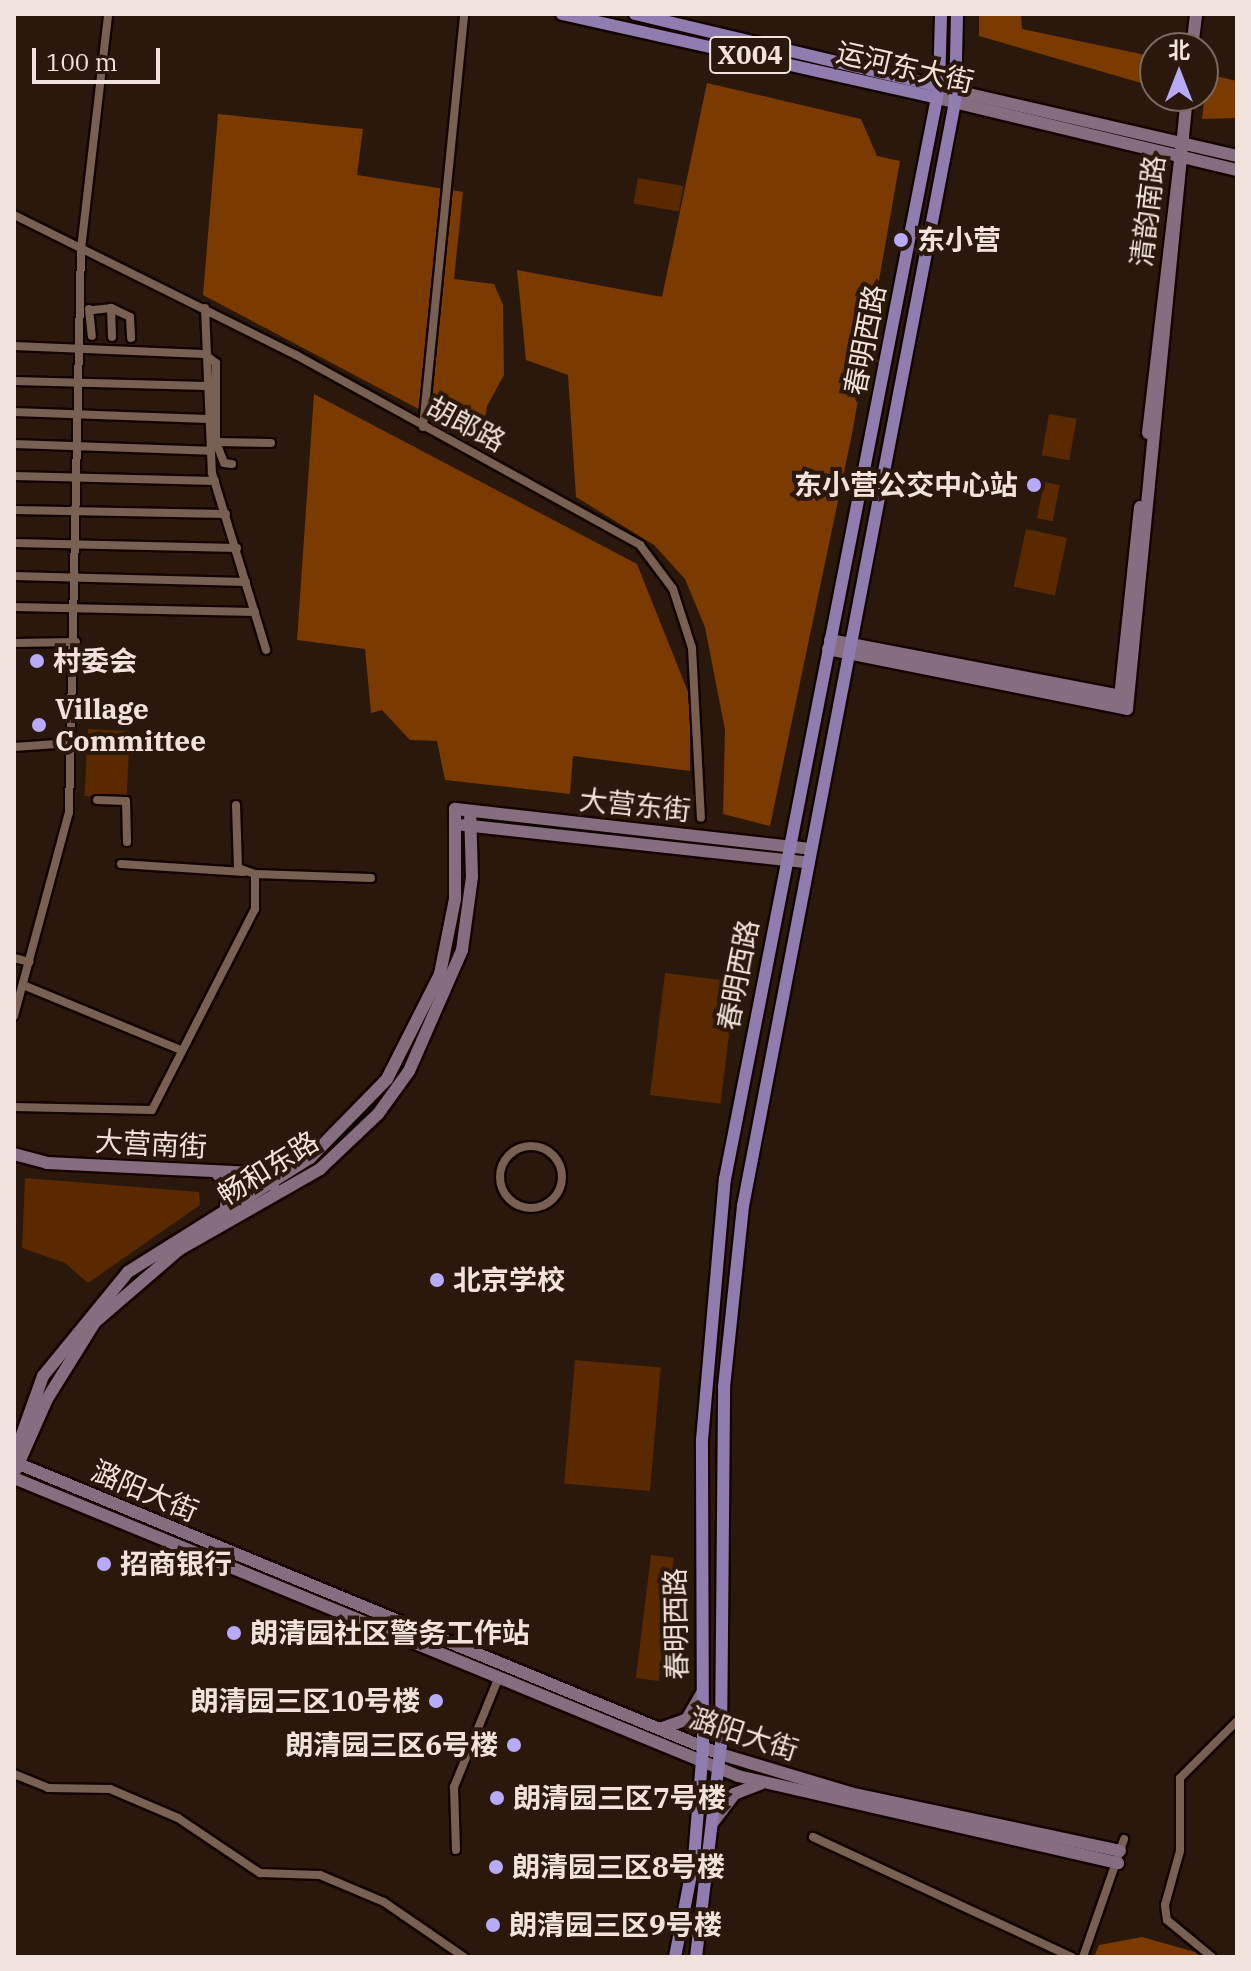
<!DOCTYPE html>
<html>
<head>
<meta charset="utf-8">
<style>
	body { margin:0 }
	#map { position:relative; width:1251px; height:1971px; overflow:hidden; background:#2b180c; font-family:"IBM Plex Serif","Noto Sans SC",serif }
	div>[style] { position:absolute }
	.green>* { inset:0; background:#5a2900; transform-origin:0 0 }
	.forest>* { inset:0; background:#7a3a00 }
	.roads { filter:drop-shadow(2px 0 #120400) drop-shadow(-2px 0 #120400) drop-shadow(0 2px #120400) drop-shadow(0 -2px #120400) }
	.street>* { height:8px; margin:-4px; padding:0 4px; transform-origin:4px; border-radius:4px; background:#786052 }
	.street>.ring { margin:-4px; padding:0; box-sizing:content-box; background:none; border:8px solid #786052; border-radius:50% }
	.secondary>* { height:12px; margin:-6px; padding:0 6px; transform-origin:6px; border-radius:6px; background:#846e80 }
	.primary>* { height:12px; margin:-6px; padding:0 6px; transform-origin:6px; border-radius:6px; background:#907caf }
	.dots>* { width:22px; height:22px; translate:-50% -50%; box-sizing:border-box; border:4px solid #2b180c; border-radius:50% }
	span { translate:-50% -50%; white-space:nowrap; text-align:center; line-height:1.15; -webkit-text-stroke:8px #2b180c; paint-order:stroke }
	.shield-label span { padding:2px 6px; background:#2b180c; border:2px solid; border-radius:6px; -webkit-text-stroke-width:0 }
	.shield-label { font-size:26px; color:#f1e3db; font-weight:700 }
	.street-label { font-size:28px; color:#f1e3db }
	.poi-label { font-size:28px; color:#f1e3db; font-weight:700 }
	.left { translate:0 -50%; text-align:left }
	.right { translate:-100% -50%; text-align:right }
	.frame { position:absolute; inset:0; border:16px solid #f1e3db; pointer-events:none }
	.north { position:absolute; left:1139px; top:32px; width:80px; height:80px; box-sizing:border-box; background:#2b180c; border:2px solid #7a695f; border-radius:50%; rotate:0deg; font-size:22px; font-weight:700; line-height:32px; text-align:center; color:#f1e3db }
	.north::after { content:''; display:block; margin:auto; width:28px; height:36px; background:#b7abf8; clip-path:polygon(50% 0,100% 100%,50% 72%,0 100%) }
	.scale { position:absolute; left:32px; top:48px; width:128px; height:36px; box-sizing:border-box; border:4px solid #f1e3db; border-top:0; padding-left:10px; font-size:24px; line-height:28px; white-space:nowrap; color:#f1e3db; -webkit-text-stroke:6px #2b180c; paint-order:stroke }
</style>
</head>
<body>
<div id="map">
	<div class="green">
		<i style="left:638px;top:178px;width:46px;height:26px;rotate:10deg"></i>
		<i style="left:1049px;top:414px;width:28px;height:42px;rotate:10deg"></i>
		<i style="left:1044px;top:482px;width:16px;height:37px;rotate:11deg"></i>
		<i style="left:1026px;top:529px;width:42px;height:59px;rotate:12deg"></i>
		<i style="left:88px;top:729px;width:42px;height:67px;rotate:3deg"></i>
		<i style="left:665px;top:973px;width:71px;height:123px;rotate:7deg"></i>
		<i style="clip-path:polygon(25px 1178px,199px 1192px,200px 1205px,88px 1283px,65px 1263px,22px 1248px)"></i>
		<i style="left:575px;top:1360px;width:86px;height:124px;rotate:5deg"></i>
		<i style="left:651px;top:1555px;width:23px;height:124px;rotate:7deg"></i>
	</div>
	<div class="forest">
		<i style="clip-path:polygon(979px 14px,1021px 14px,1022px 29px,1155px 57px,1155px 87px,979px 36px)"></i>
		<i style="clip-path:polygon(1207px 74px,1237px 81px,1237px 118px,1202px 119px)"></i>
		<i style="clip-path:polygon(707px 83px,861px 119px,877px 156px,900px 161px,852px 434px,770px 826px,723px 814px,725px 730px,705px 627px,685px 579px,654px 545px,576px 497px,568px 375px,526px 360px,517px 270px,662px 297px)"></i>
		<i style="clip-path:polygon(218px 114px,363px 129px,357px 175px,463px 192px,454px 279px,494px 284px,503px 305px,504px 375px,487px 406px,481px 442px,203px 295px)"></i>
		<i style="clip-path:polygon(314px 394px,637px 564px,690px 697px,690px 771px,573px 756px,570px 794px,445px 780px,437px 741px,410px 740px,382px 710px,371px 713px,365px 649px,297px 640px)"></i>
		<i style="clip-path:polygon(1142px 1937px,1195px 1952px,1201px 1957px,1094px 1957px,1099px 1945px)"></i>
	</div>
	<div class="roads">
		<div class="street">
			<i style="left:14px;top:215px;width:315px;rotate:26.4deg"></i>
			<i style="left:296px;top:355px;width:393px;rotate:28.9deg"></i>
			<i style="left:640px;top:545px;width:55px;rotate:53.1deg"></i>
			<i style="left:673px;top:589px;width:62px;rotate:72.1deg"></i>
			<i style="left:692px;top:648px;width:170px;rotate:87deg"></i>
			<i style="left:111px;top:308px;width:21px;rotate:25deg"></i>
			<i style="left:130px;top:317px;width:21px;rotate:87deg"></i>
			<i style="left:205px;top:308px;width:165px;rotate:87.6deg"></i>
			<i style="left:212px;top:473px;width:185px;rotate:73deg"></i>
			<i style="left:89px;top:309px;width:27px;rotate:84deg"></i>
			<i style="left:93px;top:310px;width:18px;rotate:-6deg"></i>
			<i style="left:111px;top:308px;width:29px;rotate:88deg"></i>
			<i style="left:14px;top:346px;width:190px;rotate:2.4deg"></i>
			<i style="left:204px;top:354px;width:15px;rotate:37deg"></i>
			<i style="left:216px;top:363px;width:79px;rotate:90deg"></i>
			<i style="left:216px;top:442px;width:22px;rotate:69deg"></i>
			<i style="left:224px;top:463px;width:8px;rotate:7deg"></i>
			<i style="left:14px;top:381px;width:192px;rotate:1.5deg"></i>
			<i style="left:14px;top:412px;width:194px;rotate:2.1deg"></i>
			<i style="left:423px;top:427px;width:415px;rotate:-84.3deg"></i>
			<i style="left:216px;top:442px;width:55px;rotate:1deg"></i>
			<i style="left:14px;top:444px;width:196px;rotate:2deg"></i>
			<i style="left:14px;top:476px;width:201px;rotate:1.4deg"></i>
			<i style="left:14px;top:510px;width:212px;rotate:1.1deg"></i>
			<i style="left:14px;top:543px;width:223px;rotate:1.3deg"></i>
			<i style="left:14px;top:576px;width:232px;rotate:1.5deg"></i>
			<i style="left:14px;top:607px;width:241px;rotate:1.2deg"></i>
			<i style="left:14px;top:643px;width:62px;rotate:-0.9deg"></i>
			<i style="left:14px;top:747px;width:57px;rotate:-4deg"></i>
			<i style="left:97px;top:800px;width:29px;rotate:2deg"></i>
			<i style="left:126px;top:801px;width:41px;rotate:88.6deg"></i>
			<i style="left:121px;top:864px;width:123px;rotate:3.7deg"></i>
			<i style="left:255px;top:874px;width:116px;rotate:2deg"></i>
			<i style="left:14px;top:958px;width:16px;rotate:14deg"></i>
			<i style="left:23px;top:985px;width:171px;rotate:22.4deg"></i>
			<i style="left:14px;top:1016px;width:211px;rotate:-74.9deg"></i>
			<i style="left:69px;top:812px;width:563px;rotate:-88.78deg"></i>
			<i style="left:81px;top:249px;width:237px;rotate:-83.4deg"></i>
			<i style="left:14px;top:1107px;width:138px;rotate:1.2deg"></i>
			<i style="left:152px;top:1110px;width:226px;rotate:-62.9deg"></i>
			<i style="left:255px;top:909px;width:35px;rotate:-90deg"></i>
			<i style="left:255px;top:874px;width:18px;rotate:-161deg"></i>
			<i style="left:238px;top:868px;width:63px;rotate:-91.8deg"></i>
			<i class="ring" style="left:500px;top:1146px;width:54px;height:54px"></i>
			<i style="left:14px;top:1774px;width:37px;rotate:22deg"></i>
			<i style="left:48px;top:1788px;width:62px;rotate:0.9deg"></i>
			<i style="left:110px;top:1789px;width:74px;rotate:23.1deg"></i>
			<i style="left:178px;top:1818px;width:99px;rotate:33.9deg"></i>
			<i style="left:260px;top:1873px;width:60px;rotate:1.9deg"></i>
			<i style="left:320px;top:1875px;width:69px;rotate:22.9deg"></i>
			<i style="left:384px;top:1902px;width:97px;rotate:34.5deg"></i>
			<i style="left:813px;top:1837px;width:285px;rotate:24.9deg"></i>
			<i style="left:456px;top:1850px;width:63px;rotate:-91.8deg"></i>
			<i style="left:454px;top:1787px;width:119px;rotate:-67.8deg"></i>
			<i style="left:1083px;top:1957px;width:125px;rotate:-70.8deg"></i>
			<i style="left:1212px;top:1957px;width:58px;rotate:-140.6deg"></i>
			<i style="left:1167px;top:1920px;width:15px;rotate:-98deg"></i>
			<i style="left:1165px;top:1905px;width:56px;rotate:-74.5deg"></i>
			<i style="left:1180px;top:1851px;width:73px;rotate:-90deg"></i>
			<i style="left:1180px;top:1778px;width:81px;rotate:-45deg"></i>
		</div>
		<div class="secondary">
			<i style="left:1192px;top:48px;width:34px;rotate:-83deg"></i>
			<i style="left:956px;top:91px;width:288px;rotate:13deg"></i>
			<i style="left:937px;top:98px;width:309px;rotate:13.5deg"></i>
			<i style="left:1148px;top:433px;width:292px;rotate:-83.3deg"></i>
			<i style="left:830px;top:640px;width:300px;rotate:10.9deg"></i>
			<i style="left:828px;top:649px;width:305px;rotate:11.3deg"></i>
			<i style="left:1127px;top:709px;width:616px;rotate:-84.41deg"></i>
			<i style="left:1119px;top:707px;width:201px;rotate:-84deg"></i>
			<i style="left:463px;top:825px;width:345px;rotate:6.2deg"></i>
			<i style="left:14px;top:1154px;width:34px;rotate:15deg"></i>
			<i style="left:47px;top:1163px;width:202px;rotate:2.8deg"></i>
			<i style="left:249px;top:1173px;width:27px;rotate:27deg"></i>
			<i style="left:216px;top:1172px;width:20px;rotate:49deg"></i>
			<i style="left:229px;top:1187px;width:20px;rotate:99deg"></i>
			<i style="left:14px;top:1457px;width:86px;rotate:-70.3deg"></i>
			<i style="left:43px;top:1376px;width:134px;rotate:-50.7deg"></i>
			<i style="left:128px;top:1272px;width:215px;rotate:-32.1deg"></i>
			<i style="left:310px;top:1158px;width:110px;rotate:-45.7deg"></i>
			<i style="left:387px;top:1079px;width:118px;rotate:-63.2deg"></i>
			<i style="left:440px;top:974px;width:76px;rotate:-78.7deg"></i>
			<i style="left:455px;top:899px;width:90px;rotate:-90deg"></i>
			<i style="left:455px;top:809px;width:356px;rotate:6.4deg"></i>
			<i style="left:14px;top:1462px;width:764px;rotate:22.47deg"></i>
			<i style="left:720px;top:1754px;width:136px;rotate:16.7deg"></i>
			<i style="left:850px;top:1793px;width:276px;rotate:12.1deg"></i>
			<i style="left:16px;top:1469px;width:77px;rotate:-66.1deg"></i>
			<i style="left:47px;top:1399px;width:91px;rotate:-58.1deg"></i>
			<i style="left:95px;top:1322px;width:112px;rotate:-40.7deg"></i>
			<i style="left:180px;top:1249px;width:161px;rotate:-29.7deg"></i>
			<i style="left:320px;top:1169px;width:80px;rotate:-43.5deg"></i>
			<i style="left:378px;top:1114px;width:53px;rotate:-54.2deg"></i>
			<i style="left:409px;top:1071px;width:132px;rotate:-66.3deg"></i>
			<i style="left:462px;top:950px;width:74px;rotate:-82.2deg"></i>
			<i style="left:472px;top:877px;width:66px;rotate:-91.7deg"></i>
			<i style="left:14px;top:1478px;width:783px;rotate:22.37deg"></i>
			<i style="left:738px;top:1776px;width:390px;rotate:12.9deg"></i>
			<i style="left:660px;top:1729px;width:29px;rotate:-20deg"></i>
			<i style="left:687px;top:1719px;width:30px;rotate:-60deg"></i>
			<i style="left:714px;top:1821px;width:34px;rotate:-53deg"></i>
			<i style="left:734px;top:1794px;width:28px;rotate:-21deg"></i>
		</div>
		<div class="primary">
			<i style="left:562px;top:14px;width:384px;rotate:12.6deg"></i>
			<i style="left:635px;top:14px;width:319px;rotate:13.4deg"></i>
			<i style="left:675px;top:1957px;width:100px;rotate:-79deg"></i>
			<i style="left:694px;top:1859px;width:112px;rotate:-85.4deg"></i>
			<i style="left:703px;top:1747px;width:307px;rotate:-90.2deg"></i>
			<i style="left:702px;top:1440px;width:262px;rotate:-85deg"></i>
			<i style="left:725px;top:1179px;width:1113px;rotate:-78.91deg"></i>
			<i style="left:939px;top:87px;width:73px;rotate:-88.4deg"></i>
			<i style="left:696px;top:1957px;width:213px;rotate:-83.3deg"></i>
			<i style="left:721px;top:1745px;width:358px;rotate:-89.5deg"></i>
			<i style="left:724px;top:1387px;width:182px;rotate:-84deg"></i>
			<i style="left:743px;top:1206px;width:1124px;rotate:-79.13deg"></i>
			<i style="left:955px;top:102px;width:88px;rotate:-88.7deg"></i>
		</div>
	</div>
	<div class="dots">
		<i style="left:901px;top:240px;background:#b7abf8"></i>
		<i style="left:1034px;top:485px;background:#b7abf8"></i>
		<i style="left:37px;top:661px;background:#b7abf8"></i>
		<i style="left:39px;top:725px;background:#b7abf8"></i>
		<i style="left:437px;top:1280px;background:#b7abf8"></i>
		<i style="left:104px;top:1564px;background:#b7abf8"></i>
		<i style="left:234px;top:1633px;background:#b7abf8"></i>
		<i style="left:436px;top:1701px;background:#b7abf8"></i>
		<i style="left:514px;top:1745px;background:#b7abf8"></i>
		<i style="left:497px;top:1798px;background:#b7abf8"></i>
		<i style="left:496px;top:1867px;background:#b7abf8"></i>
		<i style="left:493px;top:1925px;background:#b7abf8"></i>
	</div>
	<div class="shield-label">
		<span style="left:750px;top:55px">X004</span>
	</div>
	<div class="street-label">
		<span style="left:905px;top:67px;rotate:13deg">运河东大街</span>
		<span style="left:1148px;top:211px;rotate:-83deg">清韵南路</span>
		<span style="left:865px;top:340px;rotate:-79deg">春明西路</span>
		<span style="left:466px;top:424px;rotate:28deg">胡郎路</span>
		<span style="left:635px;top:805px;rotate:6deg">大营东街</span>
		<span style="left:738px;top:975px;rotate:-79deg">春明西路</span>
		<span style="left:151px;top:1144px;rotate:3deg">大营南街</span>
		<span style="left:268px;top:1168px;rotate:-32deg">畅和东路</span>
		<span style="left:145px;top:1491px;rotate:23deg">潞阳大街</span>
		<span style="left:676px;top:1624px;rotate:-91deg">春明西路</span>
		<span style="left:744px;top:1734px;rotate:18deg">潞阳大街</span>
	</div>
	<div class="poi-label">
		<span class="left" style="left:917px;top:240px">东小营</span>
		<span class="right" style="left:1018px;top:485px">东小营公交中心站</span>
		<span class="left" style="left:53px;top:661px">村委会</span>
		<span class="left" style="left:55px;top:725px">Village<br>Committee</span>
		<span class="left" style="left:453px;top:1280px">北京学校</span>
		<span class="left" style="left:120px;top:1564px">招商银行</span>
		<span class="left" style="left:250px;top:1633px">朗清园社区警务工作站</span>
		<span class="right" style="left:420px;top:1701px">朗清园三区10号楼</span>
		<span class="right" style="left:498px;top:1745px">朗清园三区6号楼</span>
		<span class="left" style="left:513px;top:1798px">朗清园三区7号楼</span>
		<span class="left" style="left:512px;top:1867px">朗清园三区8号楼</span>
		<span class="left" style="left:509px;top:1925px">朗清园三区9号楼</span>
	</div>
	<div class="frame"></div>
	<div class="north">北</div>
	<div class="scale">100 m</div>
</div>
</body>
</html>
